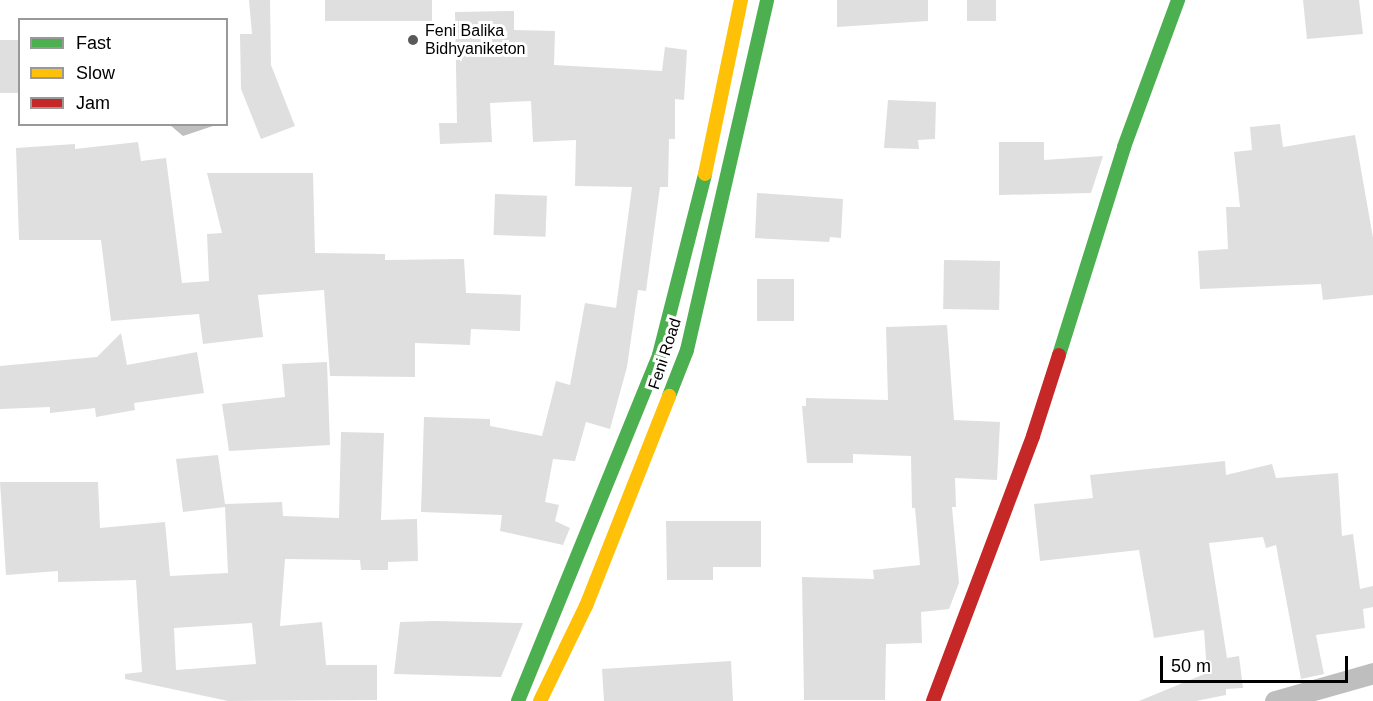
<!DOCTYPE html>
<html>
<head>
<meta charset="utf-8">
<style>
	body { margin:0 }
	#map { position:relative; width:1373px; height:701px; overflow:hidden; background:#fff; font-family:Helvetica,sans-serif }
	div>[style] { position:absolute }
	.water>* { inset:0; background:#bfbfbf }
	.building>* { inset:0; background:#dfdfdf; transform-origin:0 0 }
	.street>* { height:21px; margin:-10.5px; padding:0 10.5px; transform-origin:10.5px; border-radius:10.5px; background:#bebebe }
	.fast>* { height:14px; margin:-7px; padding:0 7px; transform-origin:7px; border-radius:7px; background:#4caf50 }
	.slow>* { height:14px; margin:-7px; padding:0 7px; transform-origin:7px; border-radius:7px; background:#ffc107 }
	.jam>* { height:14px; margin:-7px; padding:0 7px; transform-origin:7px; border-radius:7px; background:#c62828 }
	.dots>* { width:16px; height:16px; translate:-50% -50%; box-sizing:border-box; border:3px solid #fff; border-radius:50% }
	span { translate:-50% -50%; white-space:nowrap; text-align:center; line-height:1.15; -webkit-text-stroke:6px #fff; paint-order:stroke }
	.poi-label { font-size:16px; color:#000 }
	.left { translate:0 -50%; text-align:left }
	.street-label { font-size:16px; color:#000 }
	.legend { position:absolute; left:18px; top:18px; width:210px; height:108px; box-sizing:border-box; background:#fff; border:2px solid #999; margin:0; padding:8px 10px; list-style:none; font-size:18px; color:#000 }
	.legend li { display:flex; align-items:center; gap:12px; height:30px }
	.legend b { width:30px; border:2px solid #999 }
	.scale { position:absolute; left:1160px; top:656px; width:188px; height:27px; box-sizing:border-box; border:3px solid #000; border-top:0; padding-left:8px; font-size:18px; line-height:21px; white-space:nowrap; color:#000; -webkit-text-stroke:4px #fff; paint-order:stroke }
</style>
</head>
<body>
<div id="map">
	<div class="water">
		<i style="clip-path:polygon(170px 125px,216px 125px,183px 136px)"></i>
	</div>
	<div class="building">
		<i style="clip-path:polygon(249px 0,270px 0,271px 65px,295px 126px,261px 139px,241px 89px,240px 34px,252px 34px)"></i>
		<i style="left:325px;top:0;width:107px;height:21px"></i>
		<i style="clip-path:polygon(837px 0,928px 0,928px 21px,837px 27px)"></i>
		<i style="left:967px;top:0;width:29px;height:21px"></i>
		<i style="clip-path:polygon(1303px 0,1359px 0,1363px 34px,1307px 39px)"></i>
		<i style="clip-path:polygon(514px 11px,514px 30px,555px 31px,554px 65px,662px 71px,665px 47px,687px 50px,684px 100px,675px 99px,675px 139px,669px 139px,668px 187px,660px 187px,646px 291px,638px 290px,627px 367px,610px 429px,586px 422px,575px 461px,553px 459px,545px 502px,559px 505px,555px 521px,570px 528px,563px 545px,500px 531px,502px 515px,421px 512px,424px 417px,490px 419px,490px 426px,542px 436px,556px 381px,570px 385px,585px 303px,616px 308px,632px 187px,575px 186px,576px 140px,533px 142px,531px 101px,490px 103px,492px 142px,440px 144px,439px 123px,457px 123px,455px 12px)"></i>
		<i style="left:20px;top:40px;width:53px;height:20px;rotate:90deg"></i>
		<i style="clip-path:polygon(888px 100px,936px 102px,935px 139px,918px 140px,919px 149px,884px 148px)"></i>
		<i style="clip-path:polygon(1280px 124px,1283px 147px,1355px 135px,1373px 238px,1373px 295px,1323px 300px,1321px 284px,1200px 289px,1198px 251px,1228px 249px,1226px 207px,1240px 207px,1234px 152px,1252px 150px,1250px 127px)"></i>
		<i style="clip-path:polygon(138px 142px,141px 161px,166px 158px,182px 283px,209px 281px,207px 234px,222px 233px,207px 173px,313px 173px,315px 253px,385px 254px,385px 260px,464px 259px,466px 293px,521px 295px,520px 331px,471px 329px,470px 345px,415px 343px,415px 377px,330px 376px,324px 290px,258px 295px,263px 337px,203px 344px,199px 314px,111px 321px,101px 240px,19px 240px,16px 148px,75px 144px,75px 149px)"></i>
		<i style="clip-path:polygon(999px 142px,1044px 142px,1044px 160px,1103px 156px,1091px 193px,999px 195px)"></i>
		<i style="clip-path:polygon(757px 193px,843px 199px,841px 238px,830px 237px,829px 242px,755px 238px)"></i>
		<i style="left:495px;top:194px;width:52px;height:41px;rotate:2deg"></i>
		<i style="left:944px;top:260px;width:56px;height:49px;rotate:1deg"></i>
		<i style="left:757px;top:279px;width:37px;height:42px"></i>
		<i style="clip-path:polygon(947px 325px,954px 420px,1000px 422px,997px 480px,955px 478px,956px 507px,952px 507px,959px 583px,949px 609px,921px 612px,922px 643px,886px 644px,885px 700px,804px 700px,802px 577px,874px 579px,873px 570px,920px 565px,915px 508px,912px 508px,911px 456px,853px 454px,853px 463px,807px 463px,802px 406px,806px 406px,806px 398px,888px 400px,886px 327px)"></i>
		<i style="clip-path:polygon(121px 333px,127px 365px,197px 352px,204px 393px,134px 403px,135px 410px,96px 417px,95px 408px,50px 413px,50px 407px,0 409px,0 366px,97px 357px)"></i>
		<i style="clip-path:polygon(327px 362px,330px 445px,229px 451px,222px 404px,285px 397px,282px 364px)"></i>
		<i style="clip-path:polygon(evenodd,341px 432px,384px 433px,381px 520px,417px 519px,418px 561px,388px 562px,388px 570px,361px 570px,360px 560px,285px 559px,280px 626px,322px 622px,326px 665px,377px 665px,377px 700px,228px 701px,125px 679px,125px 674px,142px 672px,136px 580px,58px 582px,58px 571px,6px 575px,0 482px,98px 482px,100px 528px,165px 522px,170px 576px,228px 573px,225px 507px,183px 512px,176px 459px,218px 455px,225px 504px,282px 502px,283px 516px,339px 518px,341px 432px,252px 623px,256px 664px,176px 670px,174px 628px,252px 623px)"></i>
		<i style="clip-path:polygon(1225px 461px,1226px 475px,1272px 464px,1276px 478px,1338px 473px,1342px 536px,1353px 534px,1360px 589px,1373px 586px,1373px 607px,1363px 609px,1365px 628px,1316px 635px,1324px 674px,1301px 679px,1276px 545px,1266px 548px,1263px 537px,1209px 543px,1227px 658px,1239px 656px,1243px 688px,1226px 689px,1226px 695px,1196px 701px,1139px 701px,1207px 673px,1204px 630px,1154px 638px,1139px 550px,1040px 561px,1034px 504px,1093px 498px,1090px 475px)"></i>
		<i style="clip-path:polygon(666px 521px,761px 521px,761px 567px,713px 567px,713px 580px,667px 580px)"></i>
		<i style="clip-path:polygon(400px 622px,436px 621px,523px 623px,501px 677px,394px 674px)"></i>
		<i style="clip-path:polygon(731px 661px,733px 701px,604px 701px,602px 669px)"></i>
	</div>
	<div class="street">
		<i style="left:1275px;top:701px;width:102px;rotate:-15.9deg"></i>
	</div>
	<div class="fast">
		<i style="left:1059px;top:355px;width:218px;rotate:-72.6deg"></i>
		<i style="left:1124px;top:147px;width:157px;rotate:-69.8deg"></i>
		<i style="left:669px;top:396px;width:49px;rotate:-68.6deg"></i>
		<i style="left:687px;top:350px;width:359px;rotate:-77.1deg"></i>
		<i style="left:518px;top:701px;width:374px;rotate:-67.8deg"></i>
		<i style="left:659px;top:355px;width:187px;rotate:-75.7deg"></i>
	</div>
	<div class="slow">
		<i style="left:705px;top:174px;width:178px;rotate:-78.3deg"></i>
		<i style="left:540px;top:701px;width:106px;rotate:-64.2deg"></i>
		<i style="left:586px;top:606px;width:226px;rotate:-68.4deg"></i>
	</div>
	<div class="jam">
		<i style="left:933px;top:701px;width:283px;rotate:-69.3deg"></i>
		<i style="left:1033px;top:436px;width:85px;rotate:-72.2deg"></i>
	</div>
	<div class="dots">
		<i style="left:413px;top:40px;background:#595959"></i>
	</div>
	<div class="poi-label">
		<span class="left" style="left:425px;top:40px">Feni Balika<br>Bidhyaniketon</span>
	</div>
	<div class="street-label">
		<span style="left:665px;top:354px;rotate:-72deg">Feni Road</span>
	</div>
	<ul class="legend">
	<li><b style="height:8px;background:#4caf50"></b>Fast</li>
	<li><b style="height:8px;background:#ffc107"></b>Slow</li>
	<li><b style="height:8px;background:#c62828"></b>Jam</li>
	</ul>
	<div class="scale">50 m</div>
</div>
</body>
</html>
